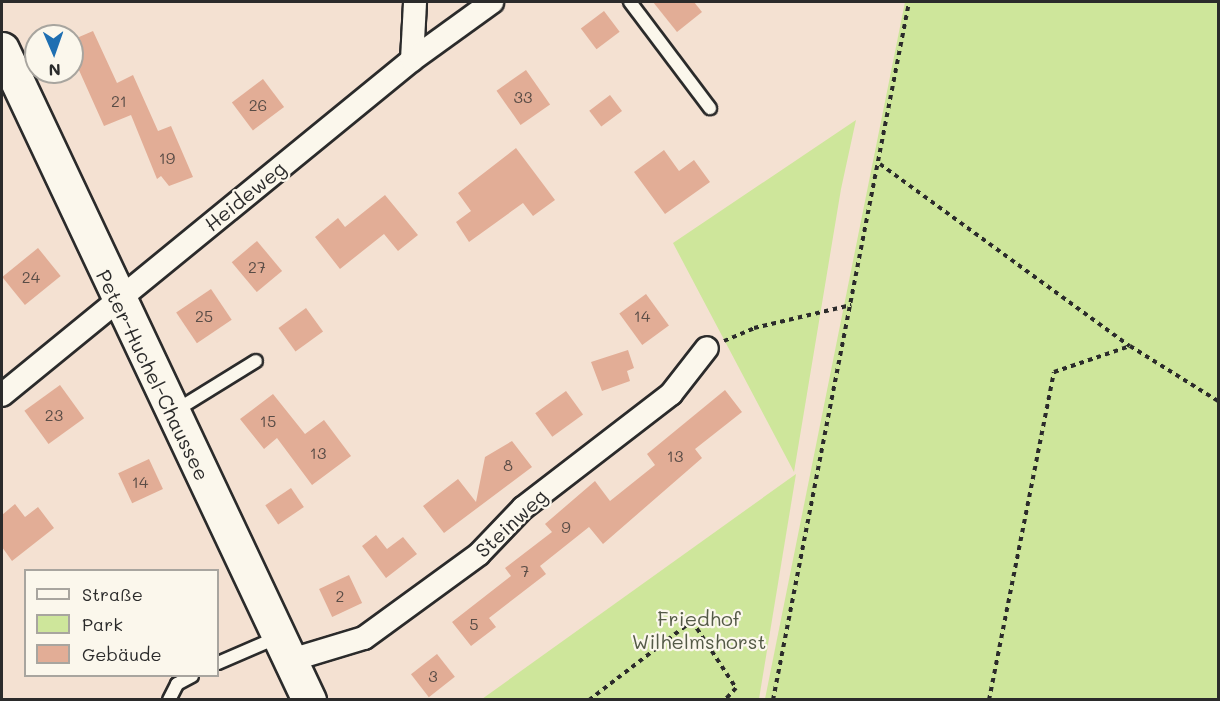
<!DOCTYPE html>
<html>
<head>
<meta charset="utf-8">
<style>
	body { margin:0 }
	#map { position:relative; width:1220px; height:701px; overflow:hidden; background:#f4e1d2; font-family:Mali,sans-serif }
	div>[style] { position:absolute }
	.green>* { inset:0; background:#cee69b }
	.building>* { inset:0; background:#e2ad96; transform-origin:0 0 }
	.path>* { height:4px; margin-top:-2px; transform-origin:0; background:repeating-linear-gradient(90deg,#2b2b2b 0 4.5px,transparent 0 9px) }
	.roads { filter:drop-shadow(2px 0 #2b2b2b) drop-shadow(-2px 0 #2b2b2b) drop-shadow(0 2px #2b2b2b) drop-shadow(0 -2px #2b2b2b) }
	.lane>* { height:12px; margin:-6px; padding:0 6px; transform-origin:6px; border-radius:6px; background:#fbf7ec }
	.street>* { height:22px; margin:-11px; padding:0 11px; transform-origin:11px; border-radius:11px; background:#fbf7ec }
	.secondary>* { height:33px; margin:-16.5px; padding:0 16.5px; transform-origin:16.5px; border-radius:16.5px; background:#fbf7ec }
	span { translate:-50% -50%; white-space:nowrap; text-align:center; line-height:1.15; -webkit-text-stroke:4.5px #fbf7ec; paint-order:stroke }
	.number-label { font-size:16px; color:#594c46 }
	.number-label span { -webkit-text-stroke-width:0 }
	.street-label { font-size:20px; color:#2b2b2b }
	.park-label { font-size:20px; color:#545a47 }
	.frame { position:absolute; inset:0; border:3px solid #2b2b2b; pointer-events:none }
	.legend { position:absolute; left:24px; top:569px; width:195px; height:108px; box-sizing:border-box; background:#fbf7ec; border:2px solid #a8a59f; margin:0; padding:8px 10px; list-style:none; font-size:18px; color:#2b2b2b }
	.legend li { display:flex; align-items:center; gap:12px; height:30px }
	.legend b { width:30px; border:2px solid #a8a59f }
	.north { position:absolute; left:24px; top:24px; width:60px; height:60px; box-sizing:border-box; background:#fbf7ec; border:2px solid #a8a59f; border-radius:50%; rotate:178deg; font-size:16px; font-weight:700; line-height:24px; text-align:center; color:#2b2b2b }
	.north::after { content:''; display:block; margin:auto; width:21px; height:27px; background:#1f6fb2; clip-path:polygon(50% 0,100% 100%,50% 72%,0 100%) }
</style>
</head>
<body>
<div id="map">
	<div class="green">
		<i style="clip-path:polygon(905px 2px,1218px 2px,1218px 699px,765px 699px)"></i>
		<i style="clip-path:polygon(856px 120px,841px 189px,794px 472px,673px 243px)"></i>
		<i style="clip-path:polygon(796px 474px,759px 699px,482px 699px)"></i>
	</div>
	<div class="building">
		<i style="clip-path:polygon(653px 2px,694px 2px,702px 12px,677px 32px)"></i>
		<i style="left:604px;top:11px;width:26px;height:29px;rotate:53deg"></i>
		<i style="clip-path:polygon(93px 31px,117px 83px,133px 75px,158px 131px,171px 126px,193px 177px,169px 186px,161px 176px,157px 179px,131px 115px,104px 126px,78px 68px,72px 71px,72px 40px)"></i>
		<i style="left:526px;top:70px;width:42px;height:36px;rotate:55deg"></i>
		<i style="left:263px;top:79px;width:35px;height:39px;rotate:53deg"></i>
		<i style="left:610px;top:95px;width:20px;height:26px;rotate:53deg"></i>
		<i style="clip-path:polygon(516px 148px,555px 200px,533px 216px,523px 203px,469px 242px,456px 222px,471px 211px,458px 193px)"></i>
		<i style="clip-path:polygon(664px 150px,679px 171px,694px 160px,710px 182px,665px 214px,634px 172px)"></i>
		<i style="clip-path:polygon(385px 195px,418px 235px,398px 251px,384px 234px,340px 269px,315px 237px,338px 218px,345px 227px)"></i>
		<i style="left:257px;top:241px;width:39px;height:33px;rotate:50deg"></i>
		<i style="left:38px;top:248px;width:36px;height:46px;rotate:51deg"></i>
		<i style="left:211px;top:289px;width:37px;height:42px;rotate:56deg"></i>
		<i style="left:646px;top:294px;width:39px;height:33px;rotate:54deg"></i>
		<i style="left:306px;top:308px;width:29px;height:34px;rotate:54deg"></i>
		<i style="clip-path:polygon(628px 350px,634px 368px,627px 371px,630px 381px,602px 391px,591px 362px)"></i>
		<i style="left:60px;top:385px;width:41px;height:44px;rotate:54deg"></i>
		<i style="clip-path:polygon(725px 390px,742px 412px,695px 449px,702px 458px,603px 544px,589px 527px,540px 566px,546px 574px,489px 618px,496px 627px,471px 646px,452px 622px,511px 576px,505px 568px,552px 532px,545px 524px,595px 481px,610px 501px,655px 465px,647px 454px)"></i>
		<i style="left:566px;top:391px;width:29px;height:38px;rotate:54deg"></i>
		<i style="clip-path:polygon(273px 394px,305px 434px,324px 420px,351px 456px,312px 485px,277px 438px,264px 449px,240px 419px)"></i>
		<i style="clip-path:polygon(512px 441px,532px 467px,444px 533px,423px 506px,458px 479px,476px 502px,485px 457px)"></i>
		<i style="left:149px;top:459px;width:33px;height:34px;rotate:65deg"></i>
		<i style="left:291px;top:488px;width:23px;height:31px;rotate:56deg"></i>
		<i style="clip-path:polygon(15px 504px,25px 517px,38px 507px,54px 528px,12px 561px,2px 547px,2px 515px)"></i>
		<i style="clip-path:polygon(376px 535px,387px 549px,403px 537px,417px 554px,386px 578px,362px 546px)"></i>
		<i style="left:349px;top:575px;width:31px;height:33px;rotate:65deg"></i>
		<i style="left:437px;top:654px;width:29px;height:33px;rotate:52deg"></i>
	</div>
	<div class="path">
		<i style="left:880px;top:164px;width:309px;rotate:36.1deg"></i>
		<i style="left:1130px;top:346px;width:104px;rotate:32deg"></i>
		<i style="left:724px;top:341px;width:33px;rotate:-23deg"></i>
		<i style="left:754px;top:328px;width:100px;rotate:-13.3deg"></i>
		<i style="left:589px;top:700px;width:130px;rotate:-37.5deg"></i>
		<i style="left:692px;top:621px;width:80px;rotate:56.7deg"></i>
		<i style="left:736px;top:688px;width:16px;rotate:133deg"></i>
		<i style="left:773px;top:700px;width:711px;rotate:-78.97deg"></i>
		<i style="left:989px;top:700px;width:334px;rotate:-78.8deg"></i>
		<i style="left:1054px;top:372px;width:80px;rotate:-18.9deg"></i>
	</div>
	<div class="roads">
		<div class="lane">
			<i style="left:630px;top:2px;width:133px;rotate:53deg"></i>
			<i style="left:175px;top:411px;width:95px;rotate:-31.7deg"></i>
			<i style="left:218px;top:663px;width:65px;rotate:-23.4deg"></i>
			<i style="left:169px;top:700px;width:18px;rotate:-63deg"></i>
			<i style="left:177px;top:684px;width:17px;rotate:-28deg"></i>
		</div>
		<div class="street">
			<i style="left:412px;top:60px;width:58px;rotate:-87deg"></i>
			<i style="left:2px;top:395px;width:529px;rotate:-39.25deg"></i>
			<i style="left:412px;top:60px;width:99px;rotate:-35.9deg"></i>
			<i style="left:291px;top:660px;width:76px;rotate:-16.8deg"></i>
			<i style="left:364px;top:638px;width:142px;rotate:-36.1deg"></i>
			<i style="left:479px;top:554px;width:64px;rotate:-46.3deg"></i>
			<i style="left:523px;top:508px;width:187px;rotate:-37.6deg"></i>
			<i style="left:671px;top:394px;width:58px;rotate:-52deg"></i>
		</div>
		<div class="secondary">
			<i style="left:2px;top:49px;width:720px;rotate:64.75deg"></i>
		</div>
	</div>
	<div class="number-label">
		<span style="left:523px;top:97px">33</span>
		<span style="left:119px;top:101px">21</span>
		<span style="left:258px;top:105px">26</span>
		<span style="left:167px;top:158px">19</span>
		<span style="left:257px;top:267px">27</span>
		<span style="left:31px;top:277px">24</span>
		<span style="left:204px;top:316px">25</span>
		<span style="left:642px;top:316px">14</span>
		<span style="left:54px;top:415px">23</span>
		<span style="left:268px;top:421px">15</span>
		<span style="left:318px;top:453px">13</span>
		<span style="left:675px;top:456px">13</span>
		<span style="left:508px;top:465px">8</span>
		<span style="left:140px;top:482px">14</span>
		<span style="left:566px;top:527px">9</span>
		<span style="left:525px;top:571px">7</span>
		<span style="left:340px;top:596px">2</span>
		<span style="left:474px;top:624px">5</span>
		<span style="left:433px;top:676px">3</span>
	</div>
	<div class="street-label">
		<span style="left:245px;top:196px;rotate:-39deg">Heideweg</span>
		<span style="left:153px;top:375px;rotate:64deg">Peter-Huchel-Chaussee</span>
		<span style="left:511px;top:523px;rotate:-43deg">Steinweg</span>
	</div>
	<div class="park-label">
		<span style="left:699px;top:630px">Friedhof<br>Wilhelmshorst</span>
	</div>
	<div class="frame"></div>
	<ul class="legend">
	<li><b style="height:8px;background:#fbf7ec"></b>Straße</li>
	<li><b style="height:16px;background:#cee69b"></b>Park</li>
	<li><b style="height:16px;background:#e2ad96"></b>Gebäude</li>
	</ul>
	<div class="north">N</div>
</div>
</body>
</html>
